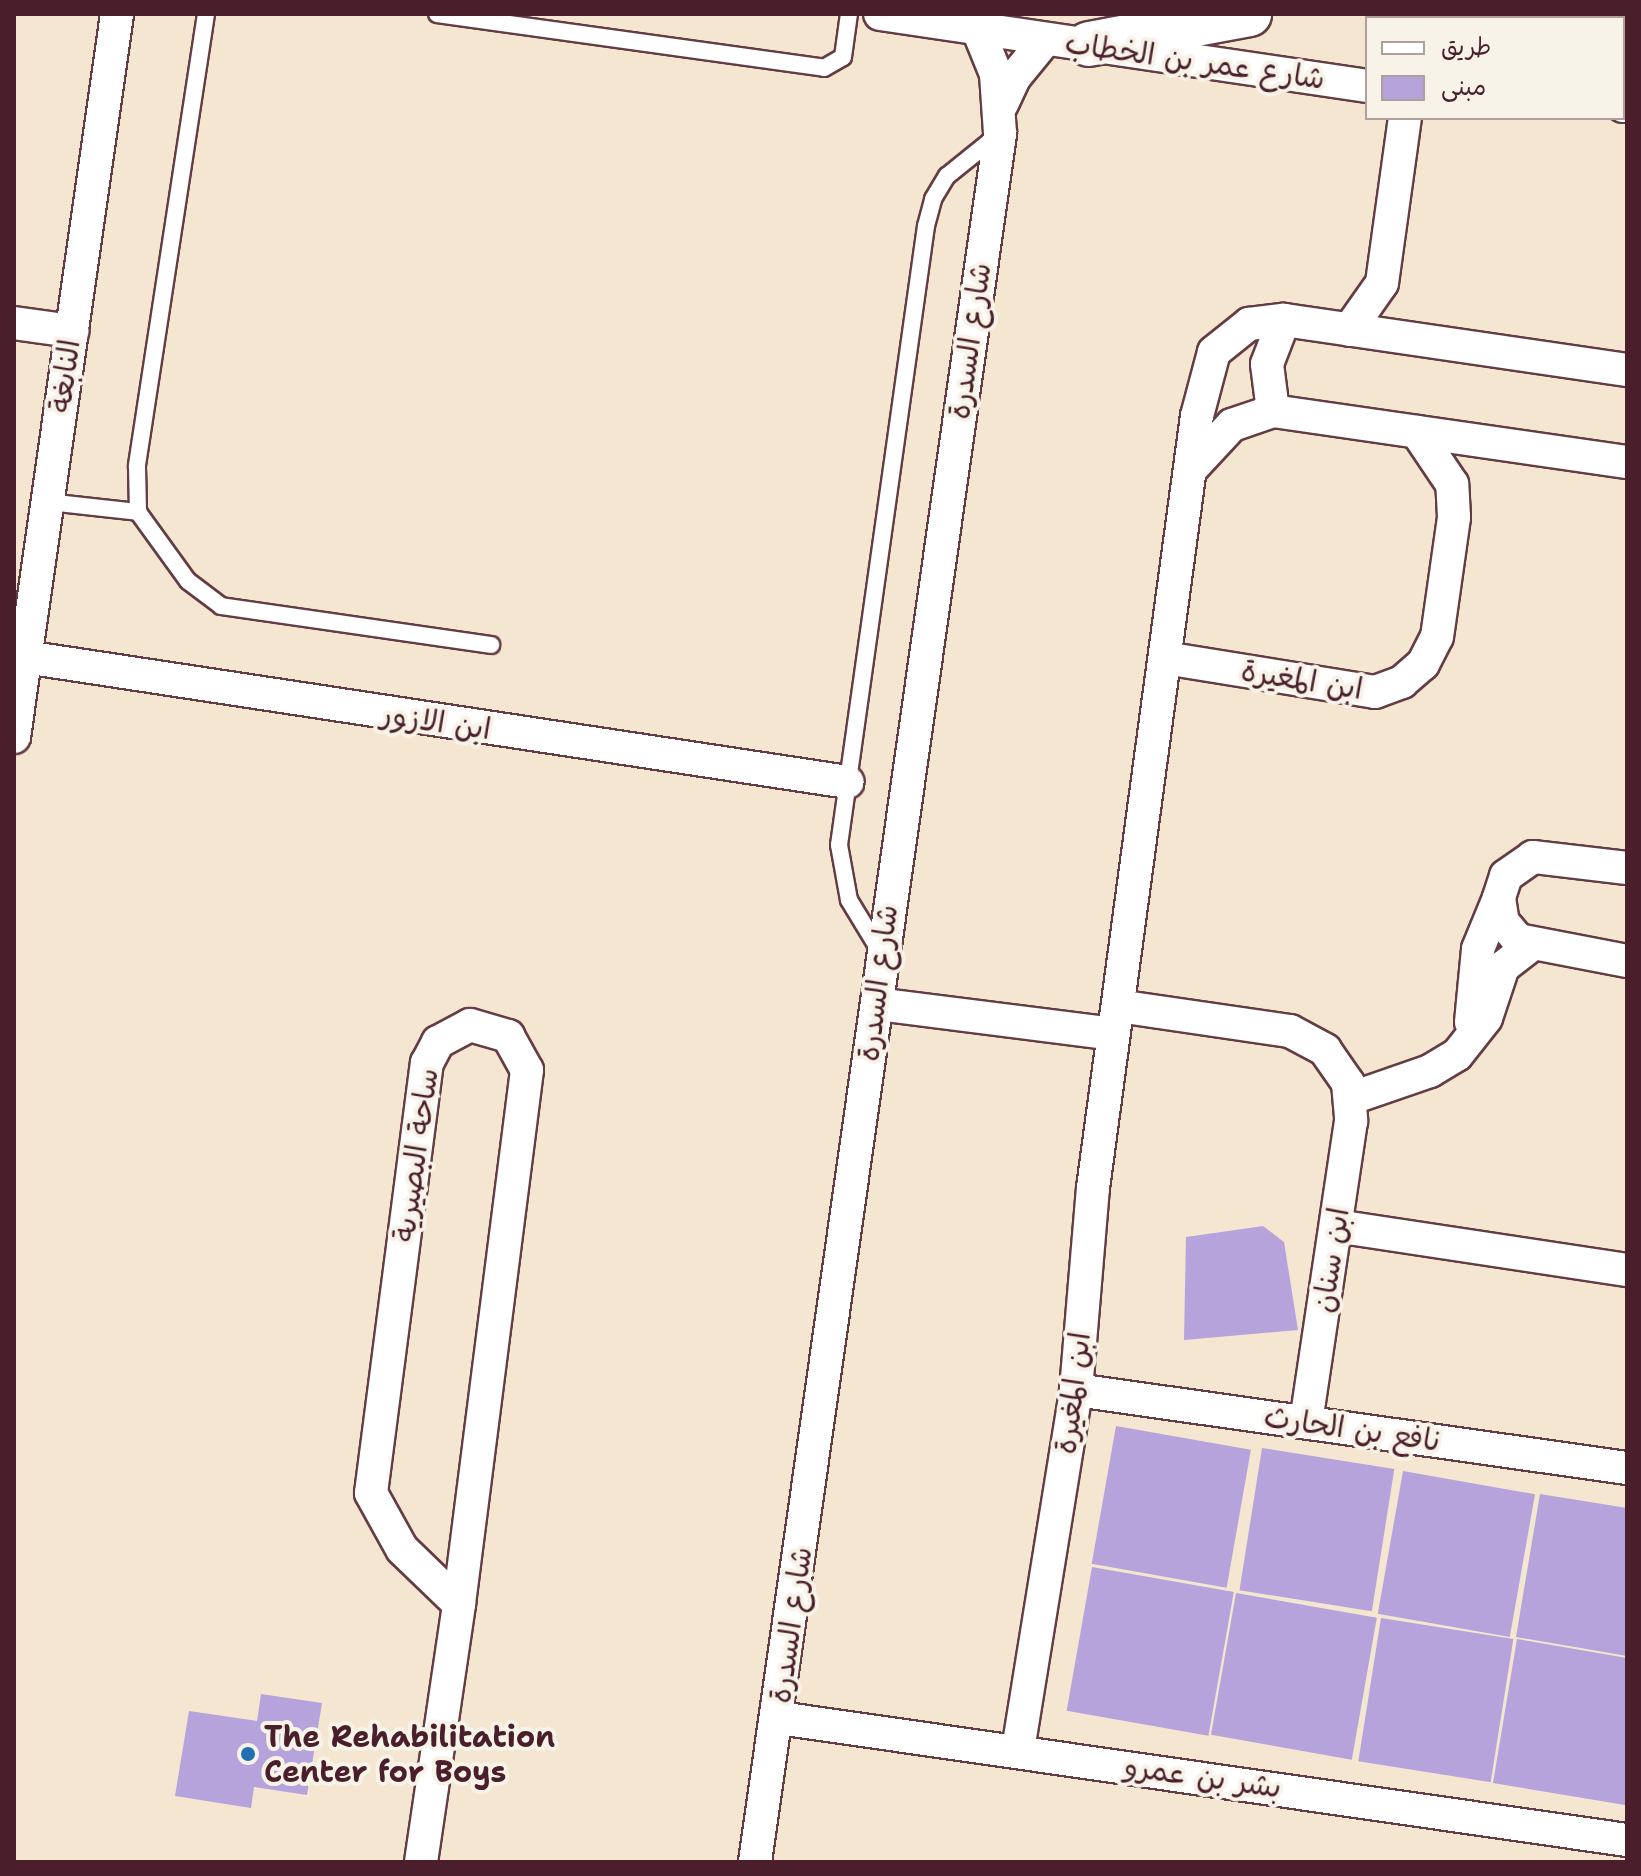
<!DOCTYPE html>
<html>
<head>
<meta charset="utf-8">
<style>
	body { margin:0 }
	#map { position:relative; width:1641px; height:1876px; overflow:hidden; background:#f4e6d0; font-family:"Shantell Sans","Playpen Sans Arabic",sans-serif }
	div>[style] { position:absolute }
	.building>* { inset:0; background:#b7a3dc; transform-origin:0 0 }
	.roads { filter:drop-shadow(2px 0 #643d44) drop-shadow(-2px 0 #643d44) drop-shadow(0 2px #643d44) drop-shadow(0 -2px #643d44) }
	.service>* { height:16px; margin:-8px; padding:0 8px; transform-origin:8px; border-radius:8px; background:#fff }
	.minor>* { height:32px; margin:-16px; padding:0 16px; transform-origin:16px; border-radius:16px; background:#fff }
	.secondary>* { height:44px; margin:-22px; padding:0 22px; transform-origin:22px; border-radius:22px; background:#fff }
	.dots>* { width:22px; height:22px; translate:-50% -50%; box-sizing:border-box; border:4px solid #f7f3e8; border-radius:50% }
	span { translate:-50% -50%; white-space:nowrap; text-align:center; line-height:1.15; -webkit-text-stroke:8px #f7f3e8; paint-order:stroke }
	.street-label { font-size:30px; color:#4a1f2b }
	.poi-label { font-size:30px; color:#4a1f2b; font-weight:700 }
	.left { translate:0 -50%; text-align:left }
	.frame { position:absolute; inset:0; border:16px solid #4a1f2b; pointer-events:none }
	.legend { position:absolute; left:1365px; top:16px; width:260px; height:104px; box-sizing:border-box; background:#f7f3e8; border:2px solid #b29e9c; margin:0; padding:10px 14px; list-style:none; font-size:24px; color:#4a1f2b }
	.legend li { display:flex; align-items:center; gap:16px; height:40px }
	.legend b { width:40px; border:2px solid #b29e9c }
</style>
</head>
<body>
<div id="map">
	<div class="building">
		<i style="clip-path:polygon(1263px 1226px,1284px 1242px,1298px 1330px,1184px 1340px,1186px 1237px)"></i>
		<i style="left:1116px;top:1426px;width:137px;height:140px;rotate:10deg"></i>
		<i style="left:1262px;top:1448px;width:134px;height:144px;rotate:9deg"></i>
		<i style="left:1403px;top:1471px;width:134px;height:145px;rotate:10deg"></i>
		<i style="clip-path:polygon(1540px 1494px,1627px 1508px,1627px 1656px,1516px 1637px)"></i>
		<i style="left:1092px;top:1567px;width:144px;height:146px;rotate:10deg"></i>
		<i style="left:1236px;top:1593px;width:143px;height:144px;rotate:10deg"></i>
		<i style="left:1381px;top:1618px;width:134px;height:145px;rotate:9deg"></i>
		<i style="clip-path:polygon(1517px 1639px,1627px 1658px,1625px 1805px,1493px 1783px)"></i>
		<i style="clip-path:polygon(261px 1694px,322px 1703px,307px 1795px,254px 1787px,251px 1808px,175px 1796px,189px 1711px,257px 1721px)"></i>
	</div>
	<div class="roads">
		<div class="service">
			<i style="left:206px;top:14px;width:458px;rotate:98.7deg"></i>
			<i style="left:137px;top:467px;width:45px;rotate:88.7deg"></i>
			<i style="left:138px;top:512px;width:85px;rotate:54.1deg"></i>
			<i style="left:188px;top:581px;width:41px;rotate:37.1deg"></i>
			<i style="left:221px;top:606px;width:273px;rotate:8.2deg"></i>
			<i style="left:437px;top:14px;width:391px;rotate:7.9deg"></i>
			<i style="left:824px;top:68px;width:22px;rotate:-30deg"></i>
			<i style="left:843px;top:57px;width:43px;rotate:-82.1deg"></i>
			<i style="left:48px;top:502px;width:91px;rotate:6.3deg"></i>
			<i style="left:880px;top:951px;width:60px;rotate:-121.3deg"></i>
			<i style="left:849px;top:900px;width:56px;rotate:-100.3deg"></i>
			<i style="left:839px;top:845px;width:625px;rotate:-82deg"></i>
			<i style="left:926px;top:226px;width:28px;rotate:-75deg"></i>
			<i style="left:933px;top:199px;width:27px;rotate:-59deg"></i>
			<i style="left:947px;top:176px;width:67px;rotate:-38.9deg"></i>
		</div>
		<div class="minor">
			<i style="left:880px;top:14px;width:492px;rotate:8.4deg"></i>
			<i style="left:1002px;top:104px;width:29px;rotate:-65deg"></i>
			<i style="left:1014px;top:78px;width:49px;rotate:-50.8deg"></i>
			<i style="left:1623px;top:106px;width:4px"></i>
			<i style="left:14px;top:323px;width:59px;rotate:7.9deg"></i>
			<i style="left:1349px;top:330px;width:57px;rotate:-54.9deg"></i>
			<i style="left:1382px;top:283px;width:167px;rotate:-82.1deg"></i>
			<i style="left:1273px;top:411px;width:47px;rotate:-97.3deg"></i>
			<i style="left:1267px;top:364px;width:47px;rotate:-68.9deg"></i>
			<i style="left:1190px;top:470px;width:62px;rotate:-47deg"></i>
			<i style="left:1232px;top:425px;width:43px;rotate:-18.9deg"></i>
			<i style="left:1273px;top:411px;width:358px;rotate:8.2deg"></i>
			<i style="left:25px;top:657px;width:832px;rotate:8.64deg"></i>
			<i style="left:1165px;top:658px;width:213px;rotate:9.2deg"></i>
			<i style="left:1375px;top:692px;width:29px;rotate:-20deg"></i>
			<i style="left:1402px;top:682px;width:28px;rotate:-41deg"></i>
			<i style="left:1423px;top:664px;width:30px;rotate:-63deg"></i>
			<i style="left:1437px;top:637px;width:121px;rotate:-81.9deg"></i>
			<i style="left:1454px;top:517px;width:33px;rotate:-93deg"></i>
			<i style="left:1452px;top:484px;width:63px;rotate:-123.9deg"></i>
			<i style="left:14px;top:737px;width:730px;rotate:-81.89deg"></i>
			<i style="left:1627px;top:868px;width:95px;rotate:-173.3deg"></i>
			<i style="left:1533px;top:857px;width:33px;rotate:145deg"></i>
			<i style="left:1506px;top:876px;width:23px;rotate:108deg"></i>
			<i style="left:1499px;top:898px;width:24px;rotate:81deg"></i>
			<i style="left:1503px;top:922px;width:23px;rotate:50deg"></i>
			<i style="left:1518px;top:940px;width:111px;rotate:10.9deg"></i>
			<i style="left:877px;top:1004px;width:238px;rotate:7.2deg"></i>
			<i style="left:1118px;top:1006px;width:174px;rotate:8.3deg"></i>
			<i style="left:1290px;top:1031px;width:40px;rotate:28deg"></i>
			<i style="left:1325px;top:1050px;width:40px;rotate:55.1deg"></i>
			<i style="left:1348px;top:1083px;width:38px;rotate:85deg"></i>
			<i style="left:1351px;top:1121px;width:304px;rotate:98.5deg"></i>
			<i style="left:1471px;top:1022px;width:73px;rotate:-84.5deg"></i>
			<i style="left:1478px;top:949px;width:55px;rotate:-67.6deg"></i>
			<i style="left:470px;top:1025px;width:40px;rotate:16deg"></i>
			<i style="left:508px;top:1036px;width:39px;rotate:61deg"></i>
			<i style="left:527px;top:1070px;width:538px;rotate:97.26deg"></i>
			<i style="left:459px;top:1604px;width:79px;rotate:-136deg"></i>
			<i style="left:402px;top:1549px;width:64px;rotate:-119deg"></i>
			<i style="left:371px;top:1493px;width:434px;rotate:-82.6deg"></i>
			<i style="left:427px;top:1063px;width:24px;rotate:-62deg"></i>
			<i style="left:438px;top:1042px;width:36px;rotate:-28deg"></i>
			<i style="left:1352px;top:1098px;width:83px;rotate:-19.1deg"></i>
			<i style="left:1430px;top:1071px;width:31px;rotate:-31deg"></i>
			<i style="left:1457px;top:1055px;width:47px;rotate:-51.9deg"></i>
			<i style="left:1486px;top:1018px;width:54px;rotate:-71.6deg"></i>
			<i style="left:1503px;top:967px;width:34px;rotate:-38deg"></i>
			<i style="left:1336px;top:1226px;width:294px;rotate:8.6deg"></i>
			<i style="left:1076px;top:1390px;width:556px;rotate:8.06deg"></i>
			<i style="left:779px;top:1718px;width:857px;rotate:8.19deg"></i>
			<i style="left:1018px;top:1750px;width:365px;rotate:-80.8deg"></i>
			<i style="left:1076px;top:1390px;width:203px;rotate:-85.2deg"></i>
			<i style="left:1093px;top:1188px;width:779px;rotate:-82.33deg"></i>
			<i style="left:1197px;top:416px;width:66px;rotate:-75.1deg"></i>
			<i style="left:1214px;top:352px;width:45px;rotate:-38.7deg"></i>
			<i style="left:1249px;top:324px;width:35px;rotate:-7deg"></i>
			<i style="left:1284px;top:320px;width:347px;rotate:8.3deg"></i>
			<i style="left:421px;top:1862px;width:261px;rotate:-81.6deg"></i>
			<i style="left:755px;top:1862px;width:1746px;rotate:-81.93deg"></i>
			<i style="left:1000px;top:133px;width:59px;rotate:-93.9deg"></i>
			<i style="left:996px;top:74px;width:48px;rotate:-112.2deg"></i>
		</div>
		<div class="secondary">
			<i style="left:1492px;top:14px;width:28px;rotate:8deg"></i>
			<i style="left:1623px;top:33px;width:4px"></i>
			<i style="left:1089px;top:44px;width:163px;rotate:-10.6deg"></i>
		</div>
	</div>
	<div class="dots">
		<i style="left:248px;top:1754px;background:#1f6fb2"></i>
	</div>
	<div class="street-label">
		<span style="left:1195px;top:61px;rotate:8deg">شارع عمر بن الخطاب</span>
		<span style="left:970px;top:341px;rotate:-82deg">شارع السدرة</span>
		<span style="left:65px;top:376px;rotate:-82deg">النابغة</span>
		<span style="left:1302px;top:680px;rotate:9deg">ابن المغيرة</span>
		<span style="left:436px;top:722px;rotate:8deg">ابن الازور</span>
		<span style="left:878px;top:983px;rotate:-83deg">شارع السدرة</span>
		<span style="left:416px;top:1155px;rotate:-82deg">ساحة البصيرية</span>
		<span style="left:1331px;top:1260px;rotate:-81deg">ابن سنان</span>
		<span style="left:1073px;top:1393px;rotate:-83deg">ابن المغيرة</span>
		<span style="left:1352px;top:1429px;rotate:8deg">نافع بن الحارث</span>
		<span style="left:791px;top:1625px;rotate:-82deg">شارع السدرة</span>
		<span style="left:1203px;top:1777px;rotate:8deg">بشر بن عمرو</span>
	</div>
	<div class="poi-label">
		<span class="left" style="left:264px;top:1754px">The Rehabilitation<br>Center for Boys</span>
	</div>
	<div class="frame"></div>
	<ul class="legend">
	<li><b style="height:10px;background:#fff"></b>طريق</li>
	<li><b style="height:22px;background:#b7a3dc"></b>مبنى</li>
	</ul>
</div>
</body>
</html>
